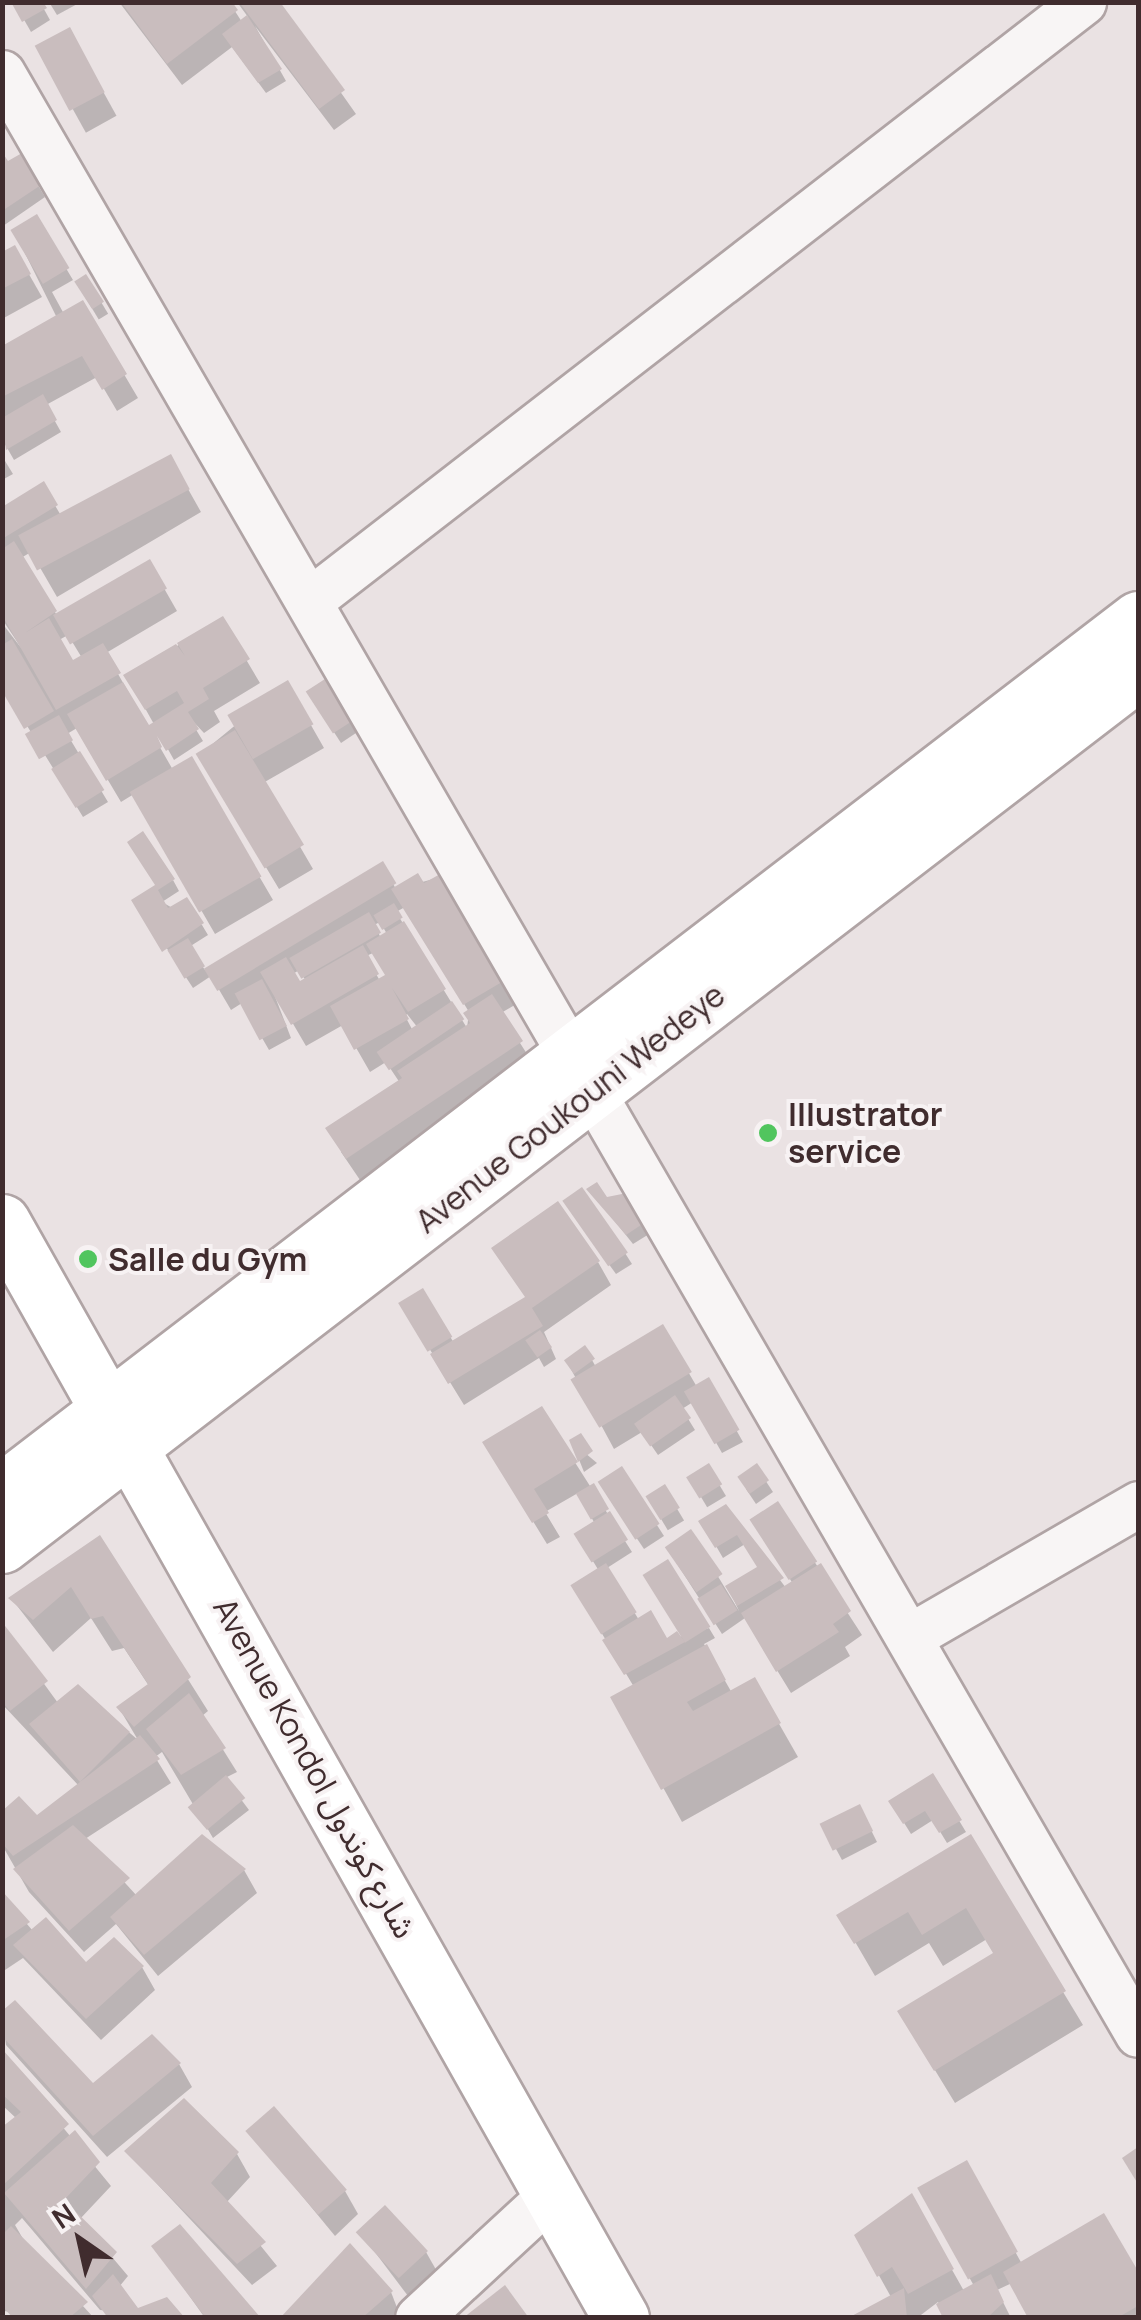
<!DOCTYPE html>
<html>
<head>
<meta charset="utf-8">
<style>
	body { margin:0 }
	#map { position:relative; width:1141px; height:2320px; overflow:hidden; background:#eae2e3; font-family:Manrope,"Noto Sans Arabic",sans-serif }
	div>[style] { position:absolute }
	.shadow>* { inset:0; background:#0003; transform-origin:0 0 }
	.building>* { inset:0; background:#c9bdbe; transform-origin:0 0 }
	.roads { filter:drop-shadow(2px 0 #b0a4a5) drop-shadow(-2px 0 #b0a4a5) drop-shadow(0 2px #b0a4a5) drop-shadow(0 -2px #b0a4a5) }
	.street>* { height:45px; margin:-22.5px; padding:0 22.5px; transform-origin:22.5px; border-radius:22.5px; background:#f8f5f5 }
	.secondary>* { height:55px; margin:-27.5px; padding:0 27.5px; transform-origin:27.5px; border-radius:27.5px; background:#fff }
	.dots>* { width:28px; height:28px; translate:-50% -50%; box-sizing:border-box; border:5px solid #f7f2f3; border-radius:50% }
	span { translate:-50% -50%; white-space:nowrap; text-align:center; line-height:1.15; -webkit-text-stroke:8px #f7f2f3; paint-order:stroke }
	.street-label { font-size:32px; color:#402c2e }
	.poi-label { font-size:32px; color:#402c2e; font-weight:700 }
	.left { translate:0 -50%; text-align:left }
	.frame { position:absolute; inset:0; border:5px solid #402c2e; pointer-events:none }
	.north { position:absolute; left:30px; top:2190px; width:100px; height:100px; -webkit-text-stroke:8px #f7f2f3; paint-order:stroke; rotate:326deg; font-size:28px; font-weight:700; line-height:40px; text-align:center; color:#402c2e }
	.north::after { content:''; display:block; margin:auto; width:35px; height:45px; background:#402c2e; clip-path:polygon(50% 0,100% 100%,50% 72%,0 100%) }
</style>
</head>
<body>
<div id="map">
	<div class="shadow">
		<i style="clip-path:polygon(14px 2px,40px 2px,50px 20px,31px 32px)"></i>
		<i style="clip-path:polygon(49px 2px,81px 2px,57px 15px)"></i>
		<i style="clip-path:polygon(119px 2px,229px 2px,242px 22px,248px 17px,237px 2px,277px 2px,356px 114px,334px 130px,255px 26px,286px 81px,266px 93px,232px 47px,182px 85px)"></i>
		<i style="left:69px;top:30px;width:98px;height:35px;rotate:61deg"></i>
		<i style="clip-path:polygon(2px 157px,7px 164px,21px 157px,45px 197px,3px 226px)"></i>
		<i style="clip-path:polygon(36px 218px,73px 280px,52px 292px,64px 314px,82px 303px,138px 398px,117px 411px,97px 377px,46px 405px,61px 432px,14px 460px,2px 439px,2px 351px,57px 318px,14px 231px)"></i>
		<i style="clip-path:polygon(14px 248px,42px 297px,2px 319px,2px 255px)"></i>
		<i style="left:86px;top:277px;width:43px;height:11px;rotate:59deg"></i>
		<i style="clip-path:polygon(2px 456px,13px 474px,2px 480px)"></i>
		<i style="clip-path:polygon(evenodd,170px 457px,201px 512px,57px 597px,31px 552px,21px 558px,58px 617px,149px 562px,177px 611px,106px 653px,173px 770px,191px 760px,273px 900px,215px 934px,134px 794px,121px 802px,77px 728px,67px 734px,108px 802px,83px 817px,2px 685px,2px 623px,22px 649px,2px 619px,2px 510px,43px 485px,63px 519px,170px 457px,68px 635px,82px 658px,72px 664px,59px 640px,68px 635px)"></i>
		<i style="clip-path:polygon(222px 619px,260px 683px,214px 711px,220px 722px,204px 733px,187px 715px,203px 741px,174px 760px,127px 676px)"></i>
		<i style="clip-path:polygon(287px 683px,324px 748px,263px 783px,313px 869px,279px 889px,199px 755px)"></i>
		<i style="clip-path:polygon(315px 703px,350px 722px,356px 733px,341px 743px)"></i>
		<i style="clip-path:polygon(evenodd,382px 865px,396px 889px,441px 877px,518px 1003px,501px 1013px,534px 1065px,360px 1180px,341px 1152px,400px 1083px,386px 1062px,370px 1072px,343px 1025px,306px 1046px,271px 986px,291px 1038px,269px 1050px,242px 1003px,231px 1010px,211px 976px,193px 988px,135px 900px,173px 880px,179px 891px,162px 902px,202px 925px,208px 935px,189px 947px,205px 970px,382px 865px,405px 907px,469px 1012px,467px 1028px,396px 912px,405px 907px,382px 865px,380px 922px,387px 934px,381px 938px,374px 925px,380px 922px,382px 865px,373px 953px,388px 977px,380px 981px,366px 956px,373px 953px,382px 865px,299px 970px,306px 981px,300px 985px,293px 974px,299px 970px,382px 865px,407px 1014px,418px 1028px,413px 1031px,405px 1016px,407px 1014px)"></i>
		<i style="clip-path:polygon(590px 1190px,606px 1199px,654px 1231px,633px 1244px)"></i>
		<i style="clip-path:polygon(571px 1212px,625px 1253px,632px 1264px,616px 1274px)"></i>
		<i style="clip-path:polygon(598px 1262px,611px 1285px,544px 1332px,556px 1359px,544px 1367px,539px 1358px,464px 1405px,402px 1304px,422px 1291px,454px 1343px)"></i>
		<i style="clip-path:polygon(662px 1327px,697px 1387px,708px 1380px,743px 1442px,722px 1453px,693px 1402px,682px 1409px,695px 1430px,658px 1455px,642px 1432px,614px 1449px,566px 1360px,585px 1348px,596px 1367px)"></i>
		<i style="clip-path:polygon(541px 1409px,632px 1552px,607px 1568px,639px 1620px,667px 1641px,709px 1628px,715px 1638px,704px 1644px,732px 1693px,754px 1680px,798px 1757px,682px 1822px,614px 1698px,634px 1687px,574px 1587px,599px 1571px,577px 1535px,595px 1524px,578px 1493px,545px 1512px,560px 1537px,547px 1544px,499px 1466px)"></i>
		<i style="clip-path:polygon(572px 1442px,597px 1463px,584px 1472px)"></i>
		<i style="left:708px;top:1466px;width:35px;height:22px;rotate:59deg"></i>
		<i style="clip-path:polygon(756px 1466px,773px 1492px,756px 1504px,746px 1489px)"></i>
		<i style="clip-path:polygon(621px 1469px,664px 1536px,644px 1549px,607px 1494px)"></i>
		<i style="left:664px;top:1487px;width:39px;height:19px;rotate:59deg"></i>
		<i style="clip-path:polygon(777px 1504px,862px 1635px,845px 1647px,850px 1656px,791px 1693px,745px 1618px,722px 1634px,674px 1559px,691px 1532px,739px 1611px,728px 1587px,760px 1568px,745px 1544px,723px 1558px,702px 1522px,726px 1508px,786px 1588px,793px 1584px,753px 1519px)"></i>
		<i style="clip-path:polygon(99px 1538px,208px 1711px,202px 1716px,237px 1772px,225px 1778px,249px 1810px,213px 1838px,162px 1752px,155px 1757px,171px 1783px,85px 1839px,137px 1896px,244px 1870px,257px 1893px,158px 1976px,116px 1924px,84px 1952px,29px 1892px,2px 1845px,2px 1815px,37px 1819px,79px 1786px,2px 1704px,2px 1626px,58px 1703px,78px 1688px,138px 1740px,119px 1708px,149px 1686px,124px 1648px,112px 1651px,91px 1618px,53px 1652px,11px 1598px)"></i>
		<i style="clip-path:polygon(932px 1776px,966px 1832px,947px 1843px,933px 1820px,911px 1834px,891px 1802px)"></i>
		<i style="clip-path:polygon(865px 1818px,877px 1842px,842px 1860px,823px 1825px)"></i>
		<i style="clip-path:polygon(970px 1838px,1083px 2025px,955px 2103px,919px 2044px,996px 1954px,987px 1939px,943px 1966px,929px 1943px,875px 1976px,840px 1916px)"></i>
		<i style="clip-path:polygon(2px 1895px,33px 1931px,85px 1966px,142px 1967px,155px 1990px,101px 2040px,23px 1958px,2px 1972px)"></i>
		<i style="clip-path:polygon(2px 2014px,92px 2086px,179px 2064px,192px 2087px,107px 2157px,6px 2045px)"></i>
		<i style="clip-path:polygon(2px 2053px,111px 2186px,80px 2219px,128px 2276px,119px 2287px,137px 2311px,182px 2318px,100px 2310px,22px 2218px,15px 2225px,26px 2244px,94px 2318px,2px 2311px,2px 2131px,17px 2119px,2px 2105px)"></i>
		<i style="clip-path:polygon(252px 2135px,345px 2191px,358px 2214px,335px 2236px)"></i>
		<i style="clip-path:polygon(127px 2152px,237px 2154px,250px 2177px,226px 2203px,277px 2266px,252px 2285px)"></i>
		<i style="clip-path:polygon(966px 2164px,1022px 2264px,1104px 2216px,1138px 2276px,1138px 2318px,1031px 2318px,1012px 2283px,997px 2290px,1011px 2318px,946px 2318px,938px 2302px,917px 2318px,853px 2318px,891px 2297px,857px 2236px,911px 2197px,964px 2291px,974px 2286px,920px 2188px)"></i>
		<i style="clip-path:polygon(359px 2231px,426px 2252px,439px 2275px,411px 2300px)"></i>
		<i style="clip-path:polygon(154px 2246px,258px 2318px,205px 2318px)"></i>
		<i style="clip-path:polygon(391px 2292px,401px 2318px,283px 2318px)"></i>
	</div>
	<div class="building">
		<i style="clip-path:polygon(11px 2px,43px 2px,47px 8px,22px 22px)"></i>
		<i style="clip-path:polygon(121px 2px,232px 2px,238px 10px,167px 64px)"></i>
		<i style="clip-path:polygon(239px 2px,280px 2px,345px 90px,319px 109px)"></i>
		<i style="clip-path:polygon(247px 15px,282px 69px,258px 83px,222px 34px)"></i>
		<i style="left:70px;top:27px;width:74px;height:40px;rotate:62deg"></i>
		<i style="clip-path:polygon(2px 152px,8px 161px,22px 153px,41px 185px,2px 211px)"></i>
		<i style="left:37px;top:214px;width:63px;height:31px;rotate:59deg"></i>
		<i style="clip-path:polygon(15px 245px,31px 274px,2px 289px,2px 252px)"></i>
		<i style="left:86px;top:274px;width:33px;height:14px;rotate:57deg"></i>
		<i style="clip-path:polygon(83px 300px,127px 374px,102px 390px,82px 356px,2px 397px,2px 346px)"></i>
		<i style="clip-path:polygon(43px 394px,57px 420px,6px 450px,2px 418px)"></i>
		<i style="left:171px;top:454px;width:40px;height:173px;rotate:62deg"></i>
		<i style="clip-path:polygon(44px 481px,58px 505px,2px 539px,2px 507px)"></i>
		<i style="clip-path:polygon(14px 541px,57px 611px,25px 633px,49px 618px,73px 660px,103px 643px,121px 673px,56px 710px,2px 615px,2px 549px)"></i>
		<i style="left:150px;top:559px;width:34px;height:112px;rotate:60deg"></i>
		<i style="clip-path:polygon(223px 616px,250px 659px,203px 688px,209px 699px,188px 712px,199px 729px,166px 751px,157px 736px,162px 747px,106px 781px,67px 714px,123px 682px,149px 725px,184px 703px,177px 691px,145px 710px,123px 675px,176px 644px,185px 656px,177px 643px)"></i>
		<i style="clip-path:polygon(12px 639px,54px 711px,24px 729px,2px 691px,2px 645px)"></i>
		<i style="left:325px;top:679px;width:50px;height:23px;rotate:57deg"></i>
		<i style="left:288px;top:680px;width:51px;height:70px;rotate:60deg"></i>
		<i style="left:59px;top:715px;width:29px;height:39px;rotate:61deg"></i>
		<i style="left:235px;top:730px;width:134px;height:46px;rotate:59deg"></i>
		<i style="left:80px;top:751px;width:46px;height:34px;rotate:58deg"></i>
		<i style="left:192px;top:756px;width:139px;height:72px;rotate:60deg"></i>
		<i style="clip-path:polygon(143px 831px,175px 879px,158px 890px,168px 908px,187px 897px,204px 923px,162px 952px,131px 900px,155px 885px,127px 842px)"></i>
		<i style="left:383px;top:861px;width:26px;height:209px;rotate:59deg"></i>
		<i style="clip-path:polygon(418px 873px,424px 883px,442px 873px,507px 979px,463px 1005px,391px 889px)"></i>
		<i style="left:394px;top:903px;width:17px;height:24px;rotate:59deg"></i>
		<i style="left:369px;top:912px;width:24px;height:92px;rotate:60deg"></i>
		<i style="clip-path:polygon(404px 921px,446px 989px,408px 1012px,392px 988px,409px 1019px,354px 1050px,330px 1006px,385px 975px,366px 944px)"></i>
		<i style="left:188px;top:938px;width:33px;height:24px;rotate:59deg"></i>
		<i style="clip-path:polygon(363px 945px,379px 974px,291px 1025px,260px 972px,286px 957px,300px 981px)"></i>
		<i style="left:262px;top:979px;width:53px;height:31px;rotate:62deg"></i>
		<i style="clip-path:polygon(492px 994px,523px 1041px,346px 1159px,325px 1128px,402px 1078px,397px 1071px,470px 1023px,463px 1013px)"></i>
		<i style="left:452px;top:1001px;width:22px;height:91px;rotate:56deg"></i>
		<i style="clip-path:polygon(597px 1182px,607px 1197px,632px 1192px,650px 1219px,626px 1235px,586px 1189px)"></i>
		<i style="left:582px;top:1187px;width:80px;height:24px;rotate:55deg"></i>
		<i style="clip-path:polygon(558px 1201px,600px 1261px,532px 1308px,543px 1326px,448px 1384px,430px 1354px,525px 1297px,491px 1248px)"></i>
		<i style="left:423px;top:1288px;width:57px;height:29px;rotate:59deg"></i>
		<i style="left:663px;top:1324px;width:56px;height:108px;rotate:59deg"></i>
		<i style="left:540px;top:1330px;width:21px;height:18px;rotate:55deg"></i>
		<i style="left:585px;top:1345px;width:17px;height:26px;rotate:54deg"></i>
		<i style="left:709px;top:1377px;width:61px;height:29px;rotate:60deg"></i>
		<i style="left:675px;top:1395px;width:28px;height:50px;rotate:55deg"></i>
		<i style="clip-path:polygon(542px 1406px,578px 1462px,534px 1489px,549px 1513px,532px 1523px,482px 1442px)"></i>
		<i style="clip-path:polygon(581px 1433px,593px 1451px,578px 1462px,569px 1440px)"></i>
		<i style="left:709px;top:1463px;width:25px;height:27px;rotate:58deg"></i>
		<i style="left:757px;top:1463px;width:21px;height:24px;rotate:55deg"></i>
		<i style="left:622px;top:1466px;width:69px;height:29px;rotate:57deg"></i>
		<i style="left:594px;top:1483px;width:30px;height:21px;rotate:60deg"></i>
		<i style="left:665px;top:1484px;width:28px;height:23px;rotate:58deg"></i>
		<i style="left:778px;top:1501px;width:72px;height:34px;rotate:57deg"></i>
		<i style="clip-path:polygon(726px 1504px,784px 1578px,737px 1606px,725px 1586px,757px 1567px,737px 1535px,715px 1548px,698px 1521px)"></i>
		<i style="left:610px;top:1511px;width:34px;height:43px;rotate:58deg"></i>
		<i style="left:691px;top:1529px;width:55px;height:32px;rotate:55deg"></i>
		<i style="clip-path:polygon(100px 1535px,191px 1677px,134px 1727px,116px 1707px,148px 1684px,103px 1616px,91px 1619px,71px 1587px,33px 1620px,8px 1598px)"></i>
		<i style="left:668px;top:1559px;width:80px;height:30px;rotate:58deg"></i>
		<i style="left:606px;top:1563px;width:58px;height:42px;rotate:58deg"></i>
		<i style="clip-path:polygon(821px 1563px,851px 1611px,833px 1624px,839px 1632px,776px 1672px,741px 1613px)"></i>
		<i style="left:721px;top:1584px;width:31px;height:28px;rotate:58deg"></i>
		<i style="clip-path:polygon(651px 1610px,667px 1638px,677px 1631px,685px 1642px,624px 1675px,602px 1640px)"></i>
		<i style="clip-path:polygon(2px 1622px,48px 1681px,10px 1711px,2px 1702px)"></i>
		<i style="clip-path:polygon(707px 1644px,726px 1680px,687px 1702px,693px 1711px,755px 1677px,781px 1723px,661px 1790px,610px 1697px)"></i>
		<i style="clip-path:polygon(78px 1684px,130px 1732px,80px 1782px,140px 1735px,160px 1759px,13px 1856px,2px 1843px,2px 1811px,19px 1796px,37px 1815px,80px 1782px,29px 1724px)"></i>
		<i style="clip-path:polygon(189px 1693px,226px 1748px,181px 1775px,146px 1729px)"></i>
		<i style="clip-path:polygon(933px 1773px,962px 1820px,939px 1833px,925px 1811px,903px 1824px,888px 1801px)"></i>
		<i style="left:226px;top:1775px;width:30px;height:50px;rotate:50deg"></i>
		<i style="left:860px;top:1804px;width:30px;height:45px;rotate:64deg"></i>
		<i style="clip-path:polygon(73px 1825px,130px 1878px,69px 1931px,13px 1869px)"></i>
		<i style="clip-path:polygon(202px 1834px,246px 1869px,144px 1955px,110px 1917px)"></i>
		<i style="clip-path:polygon(971px 1834px,1066px 1991px,934px 2071px,897px 2011px,993px 1953px,966px 1908px,922px 1935px,908px 1912px,854px 1944px,836px 1915px)"></i>
		<i style="clip-path:polygon(2px 1891px,30px 1922px,2px 1941px)"></i>
		<i style="clip-path:polygon(46px 1917px,86px 1962px,114px 1937px,144px 1966px,86px 2019px,13px 1945px)"></i>
		<i style="clip-path:polygon(15px 2000px,93px 2083px,152px 2034px,181px 2063px,93px 2136px,2px 2036px,2px 2011px)"></i>
		<i style="clip-path:polygon(2px 2049px,69px 2124px,2px 2186px,2px 2127px,21px 2112px,2px 2094px)"></i>
		<i style="clip-path:polygon(184px 2098px,239px 2152px,211px 2183px,266px 2242px,237px 2264px,124px 2151px)"></i>
		<i style="left:274px;top:2106px;width:111px;height:38px;rotate:49deg"></i>
		<i style="clip-path:polygon(75px 2130px,100px 2162px,64px 2200px,117px 2252px,86px 2289px,4px 2193px)"></i>
		<i style="clip-path:polygon(1138px 2147px,1138px 2184px,1122px 2158px)"></i>
		<i style="left:967px;top:2160px;width:105px;height:57px;rotate:61deg"></i>
		<i style="clip-path:polygon(912px 2193px,954px 2269px,908px 2294px,892px 2267px,877px 2277px,854px 2235px)"></i>
		<i style="left:385px;top:2205px;width:63px;height:40px;rotate:47deg"></i>
		<i style="clip-path:polygon(1104px 2213px,1138px 2271px,1138px 2306px,1117px 2318px,1028px 2318px,1003px 2272px)"></i>
		<i style="clip-path:polygon(180px 2224px,261px 2318px,206px 2318px,151px 2246px)"></i>
		<i style="clip-path:polygon(11px 2226px,88px 2302px,69px 2318px,13px 2318px,2px 2306px,2px 2235px)"></i>
		<i style="clip-path:polygon(350px 2243px,393px 2291px,362px 2318px,280px 2318px)"></i>
		<i style="clip-path:polygon(113px 2274px,138px 2308px,167px 2297px,185px 2318px,108px 2318px,92px 2296px)"></i>
		<i style="clip-path:polygon(991px 2274px,1004px 2302px,987px 2318px,943px 2318px,936px 2304px)"></i>
		<i style="clip-path:polygon(505px 2285px,529px 2318px,463px 2318px)"></i>
		<i style="clip-path:polygon(904px 2288px,907px 2318px,848px 2318px)"></i>
	</div>
	<div class="roads">
		<div class="street">
			<i style="left:2px;top:73px;width:2266px;rotate:59.92deg"></i>
			<i style="left:309px;top:601px;width:979px;rotate:-37.74deg"></i>
			<i style="left:909px;top:1637px;width:265px;rotate:-30.1deg"></i>
			<i style="left:418px;top:2318px;width:183px;rotate:-42.8deg"></i>
		</div>
		<div class="secondary">
			<i style="left:2px;top:1222px;width:1259px;rotate:60.54deg"></i>
			<i style="left:2px;top:1491px;width:1432px;rotate:-37.51deg"></i>
			<i style="left:2px;top:1545px;width:1433px;rotate:-37.54deg"></i>
		</div>
	</div>
	<div class="dots">
		<i style="left:768px;top:1133px;background:#51c55e"></i>
		<i style="left:88px;top:1259px;background:#51c55e"></i>
	</div>
	<div class="street-label">
		<span style="left:570px;top:1108px;rotate:-38deg">Avenue Goukouni Wedeye</span>
		<span style="left:315px;top:1768px;rotate:61deg">Avenue Kondol شارع كوندول</span>
	</div>
	<div class="poi-label">
		<span class="left" style="left:788px;top:1133px">Illustrator<br>service</span>
		<span class="left" style="left:108px;top:1259px">Salle du Gym</span>
	</div>
	<div class="frame"></div>
	<div class="north">N</div>
</div>
</body>
</html>
